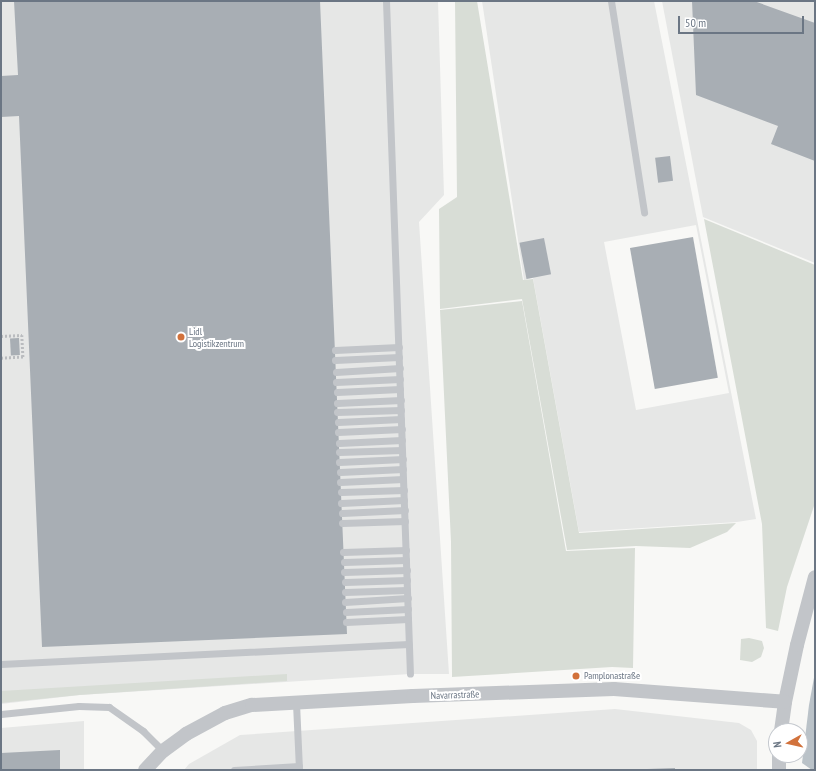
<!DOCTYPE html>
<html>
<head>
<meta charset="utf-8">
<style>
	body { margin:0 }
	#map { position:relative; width:816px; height:771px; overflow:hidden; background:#f8f8f6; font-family:"PT Sans Narrow",sans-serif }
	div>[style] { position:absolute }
	.built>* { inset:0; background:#e6e7e6 }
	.green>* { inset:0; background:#d8ddd6 }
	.water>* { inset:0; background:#bac2c8 }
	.building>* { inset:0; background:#a8aeb4; transform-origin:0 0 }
	.path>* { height:2.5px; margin-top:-1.25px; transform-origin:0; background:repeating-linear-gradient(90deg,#babcbf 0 2px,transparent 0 4px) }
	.service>* { height:7px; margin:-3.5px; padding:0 3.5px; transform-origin:3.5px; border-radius:3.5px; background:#c2c5c9 }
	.minor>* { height:14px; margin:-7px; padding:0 7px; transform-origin:7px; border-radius:7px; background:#c2c5c9 }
	.dots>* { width:11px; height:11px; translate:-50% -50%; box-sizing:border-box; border:2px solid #fff; border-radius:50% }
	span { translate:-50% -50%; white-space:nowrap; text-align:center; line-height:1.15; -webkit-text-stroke:4px #fff; paint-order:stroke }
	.poi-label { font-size:10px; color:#6b7684 }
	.left { translate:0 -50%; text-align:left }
	.street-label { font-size:10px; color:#6b7684 }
	.frame { position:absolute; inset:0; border:2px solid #6b7684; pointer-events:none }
	.north { position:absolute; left:768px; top:723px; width:40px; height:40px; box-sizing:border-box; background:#fff; border:1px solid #c4c8ce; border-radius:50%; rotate:262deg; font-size:11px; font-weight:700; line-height:16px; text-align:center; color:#6b7684 }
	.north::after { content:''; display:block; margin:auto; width:14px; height:18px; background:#d2723c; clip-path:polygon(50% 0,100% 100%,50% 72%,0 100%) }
	.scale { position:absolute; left:678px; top:16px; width:126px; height:18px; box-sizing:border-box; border:2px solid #6b7684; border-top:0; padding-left:5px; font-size:12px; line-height:14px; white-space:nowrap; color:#6b7684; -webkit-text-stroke:3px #fff; paint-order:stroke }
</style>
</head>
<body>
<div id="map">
	<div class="built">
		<i style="clip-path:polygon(1px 1px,438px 1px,444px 195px,419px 222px,449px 674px,410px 674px,80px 695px,1px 704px)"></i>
		<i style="clip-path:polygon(evenodd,482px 1px,654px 1px,756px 519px,737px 522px,579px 532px,533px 278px,524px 280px,482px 1px,696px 225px,729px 393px,636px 410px,604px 242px,696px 225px)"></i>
		<i style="clip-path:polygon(662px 1px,815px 1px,815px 263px,703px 217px)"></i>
		<i style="clip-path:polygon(615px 709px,739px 723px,751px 730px,757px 741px,757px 770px,184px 770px,189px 764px,240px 735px)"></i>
		<i style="clip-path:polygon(84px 721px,84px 770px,1px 770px,1px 728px)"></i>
	</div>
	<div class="green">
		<i style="clip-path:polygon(455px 1px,477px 1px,523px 280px,533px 279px,579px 533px,736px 523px,727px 532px,690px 548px,636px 546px,567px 550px,522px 299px,440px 309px,439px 209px,457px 197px)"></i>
		<i style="clip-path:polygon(704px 219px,815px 265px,815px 503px,787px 587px,778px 631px,766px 628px,762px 524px)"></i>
		<i style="clip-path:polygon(522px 301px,566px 551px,635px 548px,633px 668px,612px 667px,452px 677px,451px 542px,440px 310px)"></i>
		<i style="clip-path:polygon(749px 638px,762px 641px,764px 648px,761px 657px,752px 662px,740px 660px,741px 639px)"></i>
		<i style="clip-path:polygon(287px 674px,287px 681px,79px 695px,1px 703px,1px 691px)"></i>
	</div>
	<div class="water">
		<i style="clip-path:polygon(815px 672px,815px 770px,812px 770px,802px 763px,809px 705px)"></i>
	</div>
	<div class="building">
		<i style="clip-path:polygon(14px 1px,320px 1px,347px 634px,42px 647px,19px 116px,1px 117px,1px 76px,18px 75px)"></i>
		<i style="clip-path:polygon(692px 1px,754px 1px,815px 23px,815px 161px,771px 144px,778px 126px,696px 95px)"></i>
		<i style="left:670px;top:156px;width:25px;height:15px;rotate:83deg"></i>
		<i style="left:693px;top:237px;width:143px;height:64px;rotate:80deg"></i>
		<i style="left:544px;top:238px;width:37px;height:25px;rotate:79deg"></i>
		<i style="left:19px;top:338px;width:17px;height:9px;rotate:87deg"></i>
		<i style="clip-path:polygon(60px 750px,60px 770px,1px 770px,1px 753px)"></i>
		<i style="clip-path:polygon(675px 768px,675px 770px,647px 770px,647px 769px)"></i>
	</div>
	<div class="path">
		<i style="left:1px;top:336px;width:21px;rotate:-3deg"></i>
		<i style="left:22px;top:335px;width:22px;rotate:87deg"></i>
		<i style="left:23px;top:357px;width:22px;rotate:177deg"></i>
	</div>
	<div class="service">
		<i style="left:386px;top:1px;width:673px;rotate:87.96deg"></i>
		<i style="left:611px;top:1px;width:214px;rotate:81.1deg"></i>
		<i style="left:335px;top:350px;width:64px;rotate:-2.7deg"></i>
		<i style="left:335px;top:360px;width:64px;rotate:-2.7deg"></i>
		<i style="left:336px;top:372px;width:64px;rotate:-3.6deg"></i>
		<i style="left:336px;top:382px;width:64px;rotate:-2.7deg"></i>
		<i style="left:337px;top:392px;width:63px;rotate:-2.7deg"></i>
		<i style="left:337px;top:403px;width:64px;rotate:-2.7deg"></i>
		<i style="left:337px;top:412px;width:64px;rotate:-1.8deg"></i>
		<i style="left:338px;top:422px;width:63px;rotate:-2.7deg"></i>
		<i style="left:338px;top:432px;width:64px;rotate:-2.7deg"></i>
		<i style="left:339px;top:443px;width:63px;rotate:-2.7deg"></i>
		<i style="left:339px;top:452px;width:63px;rotate:-1.8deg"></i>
		<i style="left:339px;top:462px;width:64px;rotate:-2.7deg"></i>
		<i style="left:340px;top:472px;width:63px;rotate:-2.7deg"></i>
		<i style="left:340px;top:482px;width:63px;rotate:-2.7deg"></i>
		<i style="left:341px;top:492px;width:63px;rotate:-1.8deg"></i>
		<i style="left:341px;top:503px;width:63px;rotate:-2.7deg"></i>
		<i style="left:342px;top:513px;width:63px;rotate:-2.7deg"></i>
		<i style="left:342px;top:523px;width:63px;rotate:-1.8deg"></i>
		<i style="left:343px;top:552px;width:63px;rotate:-1.8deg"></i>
		<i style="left:344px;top:562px;width:62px;rotate:-1.8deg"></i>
		<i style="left:344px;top:572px;width:63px;rotate:-1.8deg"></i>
		<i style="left:345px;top:582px;width:62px;rotate:-1.8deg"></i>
		<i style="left:345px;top:592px;width:62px;rotate:-1.8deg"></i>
		<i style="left:345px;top:602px;width:63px;rotate:-3.6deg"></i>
		<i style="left:346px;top:612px;width:62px;rotate:-2.8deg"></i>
		<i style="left:346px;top:622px;width:62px;rotate:-2.8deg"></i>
		<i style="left:1px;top:664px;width:408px;rotate:-2.8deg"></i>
		<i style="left:296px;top:703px;width:67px;rotate:87.4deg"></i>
		<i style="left:1px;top:714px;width:78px;rotate:-5.9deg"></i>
		<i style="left:79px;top:706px;width:30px;rotate:2deg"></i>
		<i style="left:109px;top:707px;width:42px;rotate:35.2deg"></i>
		<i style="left:143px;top:731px;width:28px;rotate:45deg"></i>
		<i style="left:234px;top:770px;width:65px;rotate:-3.5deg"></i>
	</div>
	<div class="minor">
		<i style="left:781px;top:731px;width:29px;rotate:-82deg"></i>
		<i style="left:785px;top:702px;width:58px;rotate:-78.1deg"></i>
		<i style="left:797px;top:645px;width:70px;rotate:-75.2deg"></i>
		<i style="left:779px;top:755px;width:15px;rotate:90deg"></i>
		<i style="left:145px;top:770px;width:26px;rotate:-47deg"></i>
		<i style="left:163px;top:751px;width:29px;rotate:-36deg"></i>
		<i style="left:186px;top:734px;width:44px;rotate:-28.3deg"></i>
		<i style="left:225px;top:713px;width:28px;rotate:-17deg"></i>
		<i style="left:252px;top:705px;width:161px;rotate:-3.2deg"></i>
		<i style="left:413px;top:696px;width:201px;rotate:-2deg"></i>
		<i style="left:614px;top:689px;width:171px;rotate:4.3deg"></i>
	</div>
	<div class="dots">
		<i style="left:181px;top:337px;background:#d2723c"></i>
		<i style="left:576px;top:676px;background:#d2723c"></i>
	</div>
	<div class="poi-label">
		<span class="left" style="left:189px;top:337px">Lidl<br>Logistikzentrum</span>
		<span class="left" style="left:584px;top:676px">Pamplonastraße</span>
	</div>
	<div class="street-label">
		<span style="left:455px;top:695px;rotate:-2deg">Navarrastraße</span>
	</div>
	<div class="frame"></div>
	<div class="north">N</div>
	<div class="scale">50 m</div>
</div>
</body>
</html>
